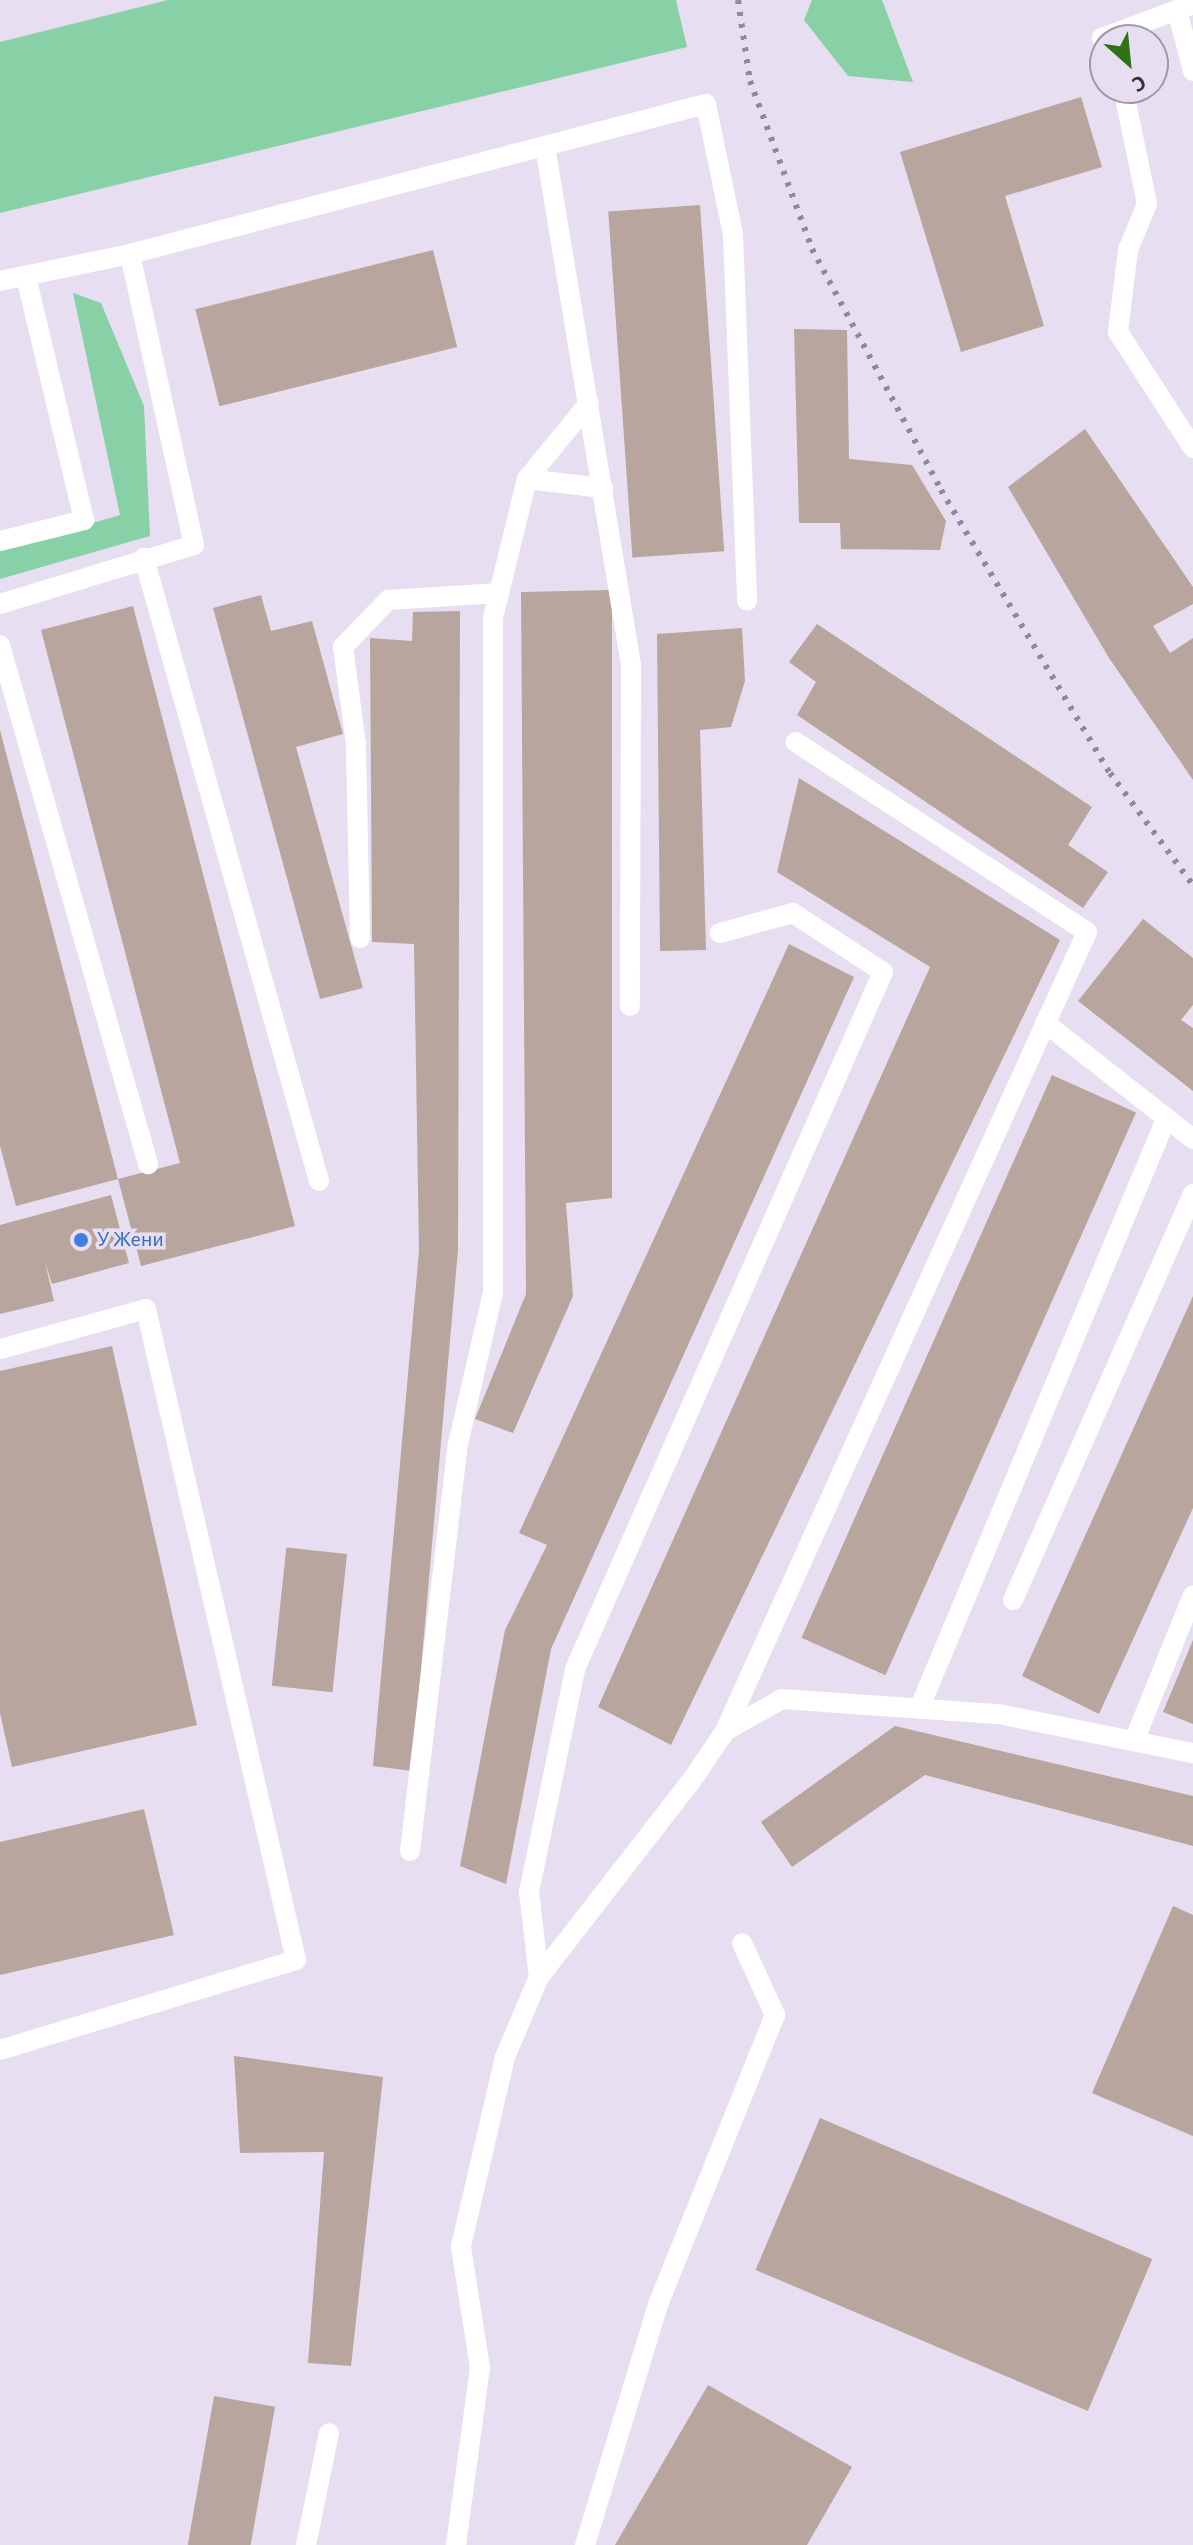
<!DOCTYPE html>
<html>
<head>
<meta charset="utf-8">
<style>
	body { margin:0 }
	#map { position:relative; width:1193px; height:2545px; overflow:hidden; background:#e7dff1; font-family:"Alegreya Sans",sans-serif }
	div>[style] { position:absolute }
	.green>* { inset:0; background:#88d1a6 }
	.building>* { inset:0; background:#b8a59e; transform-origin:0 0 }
	.lane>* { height:20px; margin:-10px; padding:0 10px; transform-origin:10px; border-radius:10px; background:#fff }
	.rail>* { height:6px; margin-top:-3px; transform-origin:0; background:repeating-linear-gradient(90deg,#908a96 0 4px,transparent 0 12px) }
	.dots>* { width:22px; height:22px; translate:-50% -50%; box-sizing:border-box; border:4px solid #e7dff1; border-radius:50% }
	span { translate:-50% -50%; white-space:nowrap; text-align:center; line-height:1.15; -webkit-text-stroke:7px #e7dff1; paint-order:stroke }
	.shop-label { font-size:22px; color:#366cbe }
	.left { translate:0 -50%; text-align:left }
	.north { position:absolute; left:1089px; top:24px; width:80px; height:80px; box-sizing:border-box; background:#e7dff1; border:2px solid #a09aa7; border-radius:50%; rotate:153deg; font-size:22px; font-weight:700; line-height:32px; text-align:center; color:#353238 }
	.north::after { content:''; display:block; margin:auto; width:28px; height:36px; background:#2c7417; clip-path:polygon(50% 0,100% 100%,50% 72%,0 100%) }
</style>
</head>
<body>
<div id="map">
	<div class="green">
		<i style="clip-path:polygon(168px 0,676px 0,687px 47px,0 213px,0 42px)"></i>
		<i style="clip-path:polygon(812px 0,882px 0,913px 82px,848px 76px,804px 20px)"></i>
		<i style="clip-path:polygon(73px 293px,101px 303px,144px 406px,150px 536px,0 579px,0 550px,120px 515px)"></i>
	</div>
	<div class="building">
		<i style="clip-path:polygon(1081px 97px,1102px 167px,1005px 196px,1044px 326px,961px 352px,900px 152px)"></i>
		<i style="left:700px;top:205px;width:347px;height:92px;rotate:86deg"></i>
		<i style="left:433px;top:250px;width:100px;height:245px;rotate:76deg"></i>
		<i style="clip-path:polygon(794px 329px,847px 330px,849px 459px,912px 465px,946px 521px,940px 550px,841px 549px,840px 523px,799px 523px)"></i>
		<i style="clip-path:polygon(1085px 429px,1193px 587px,1193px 604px,1153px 626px,1170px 653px,1193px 638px,1193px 780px,1109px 658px,1008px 487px)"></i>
		<i style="clip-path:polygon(612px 590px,612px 1198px,566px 1203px,573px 1296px,513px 1433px,475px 1419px,526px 1294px,521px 592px)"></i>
		<i style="clip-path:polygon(261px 595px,271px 631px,312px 621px,343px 734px,296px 747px,363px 988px,320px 999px,213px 608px)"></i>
		<i style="clip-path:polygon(133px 606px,295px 1226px,141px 1266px,118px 1179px,180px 1163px,41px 630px)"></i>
		<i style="clip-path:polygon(460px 611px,458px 1250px,412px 1771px,373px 1766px,419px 1251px,414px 944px,372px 942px,370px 638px,412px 641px,413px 612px)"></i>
		<i style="clip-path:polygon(817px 624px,1092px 807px,1068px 845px,1108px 872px,1083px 908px,797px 715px,816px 682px,789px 662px)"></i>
		<i style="clip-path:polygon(742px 628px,745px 681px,731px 727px,700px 730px,706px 950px,660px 951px,657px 634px)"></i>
		<i style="clip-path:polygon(0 730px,118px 1179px,16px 1206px,0 1146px)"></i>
		<i style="clip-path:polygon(799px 778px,1060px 940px,671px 1745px,598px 1707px,930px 967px,777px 872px)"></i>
		<i style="clip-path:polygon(1143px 919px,1193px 958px,1193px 1005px,1181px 1020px,1193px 1028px,1193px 1091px,1078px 1001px)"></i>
		<i style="clip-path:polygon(789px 944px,854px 977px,551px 1649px,506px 1884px,460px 1866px,505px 1630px,547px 1545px,519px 1533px)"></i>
		<i style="left:1052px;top:1075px;width:92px;height:616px;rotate:24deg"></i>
		<i style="clip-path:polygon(111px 1195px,129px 1263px,52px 1284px,45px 1262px,54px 1301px,0 1314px,0 1225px)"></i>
		<i style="clip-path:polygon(1193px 1296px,1193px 1508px,1099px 1714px,1022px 1676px)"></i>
		<i style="clip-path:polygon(112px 1346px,197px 1725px,12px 1767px,0 1713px,0 1371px)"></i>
		<i style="left:347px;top:1554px;width:139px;height:61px;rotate:96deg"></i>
		<i style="clip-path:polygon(1193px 1640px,1193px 1724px,1163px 1712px)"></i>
		<i style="clip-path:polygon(895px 1726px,1193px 1796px,1193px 1846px,925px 1775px,792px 1867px,761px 1822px)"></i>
		<i style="clip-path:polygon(144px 1809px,174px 1935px,0 1975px,0 1842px)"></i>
		<i style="clip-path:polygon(1173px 1906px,1193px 1915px,1193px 2136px,1092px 2093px)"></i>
		<i style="clip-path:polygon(234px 2056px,383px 2077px,351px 2366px,308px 2363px,324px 2152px,240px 2153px)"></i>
		<i style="left:820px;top:2118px;width:361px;height:165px;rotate:23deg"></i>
		<i style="clip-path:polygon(708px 2385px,852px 2467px,807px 2545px,615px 2545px)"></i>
		<i style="left:214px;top:2396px;width:62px;height:151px;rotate:10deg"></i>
	</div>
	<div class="lane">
		<i style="left:1177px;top:10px;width:63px;rotate:75.3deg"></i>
		<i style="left:1105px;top:45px;width:8px;rotate:-113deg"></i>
		<i style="left:1102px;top:38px;width:97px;rotate:-20.5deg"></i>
		<i style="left:1123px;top:88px;width:118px;rotate:78.3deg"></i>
		<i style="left:1147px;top:204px;width:50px;rotate:112.4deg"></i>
		<i style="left:1128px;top:250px;width:83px;rotate:97deg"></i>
		<i style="left:1118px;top:332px;width:138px;rotate:57.1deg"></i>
		<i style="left:545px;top:146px;width:526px;rotate:80.59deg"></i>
		<i style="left:631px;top:665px;width:341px;rotate:90.2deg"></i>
		<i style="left:130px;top:254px;width:595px;rotate:-14.6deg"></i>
		<i style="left:706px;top:104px;width:133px;rotate:78.3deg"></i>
		<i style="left:733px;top:234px;width:367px;rotate:87.8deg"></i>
		<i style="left:0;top:281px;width:133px;rotate:-11.7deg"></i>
		<i style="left:130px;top:254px;width:298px;rotate:77.6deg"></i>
		<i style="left:194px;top:545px;width:203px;rotate:163.1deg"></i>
		<i style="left:527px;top:479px;width:98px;rotate:-50.8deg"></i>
		<i style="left:0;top:541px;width:87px;rotate:-14deg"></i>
		<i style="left:84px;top:520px;width:251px;rotate:-103.4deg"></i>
		<i style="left:144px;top:558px;width:647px;rotate:74.31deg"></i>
		<i style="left:0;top:645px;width:540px;rotate:74.08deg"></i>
		<i style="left:360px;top:938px;width:194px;rotate:-91.2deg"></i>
		<i style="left:356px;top:744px;width:98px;rotate:-97.6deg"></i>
		<i style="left:343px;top:647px;width:65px;rotate:-46.2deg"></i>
		<i style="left:388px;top:600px;width:111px;rotate:-3.6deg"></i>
		<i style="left:1045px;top:1023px;width:188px;rotate:38.1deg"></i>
		<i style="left:0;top:1349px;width:151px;rotate:-15.3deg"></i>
		<i style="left:146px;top:1309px;width:668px;rotate:77.02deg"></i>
		<i style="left:296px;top:1960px;width:309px;rotate:163.1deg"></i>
		<i style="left:1013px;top:1600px;width:444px;rotate:-66.1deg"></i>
		<i style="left:919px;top:1709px;width:640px;rotate:-67.28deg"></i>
		<i style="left:725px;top:1731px;width:877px;rotate:-65.63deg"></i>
		<i style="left:1087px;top:932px;width:348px;rotate:-146.9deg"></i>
		<i style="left:1134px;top:1741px;width:157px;rotate:-68deg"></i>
		<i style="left:410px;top:1851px;width:410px;rotate:-83.3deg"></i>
		<i style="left:458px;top:1444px;width:156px;rotate:-77deg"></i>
		<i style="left:493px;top:1292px;width:674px;rotate:-90deg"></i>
		<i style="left:493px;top:618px;width:143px;rotate:-76.3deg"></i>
		<i style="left:527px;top:479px;width:77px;rotate:6.8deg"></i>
		<i style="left:539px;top:1977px;width:86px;rotate:-96.7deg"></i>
		<i style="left:529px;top:1892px;width:228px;rotate:-78.3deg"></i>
		<i style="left:575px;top:1669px;width:762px;rotate:-66.16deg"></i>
		<i style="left:883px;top:972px;width:108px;rotate:-146.8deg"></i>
		<i style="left:793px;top:913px;width:76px;rotate:164.7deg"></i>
		<i style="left:306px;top:2545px;width:114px;rotate:-78.4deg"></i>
		<i style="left:456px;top:2545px;width:179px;rotate:-82.3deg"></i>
		<i style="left:480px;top:2368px;width:123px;rotate:-98.9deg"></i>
		<i style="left:461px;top:2246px;width:194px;rotate:-76.9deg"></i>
		<i style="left:505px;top:2057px;width:87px;rotate:-67deg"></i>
		<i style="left:539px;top:1977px;width:249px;rotate:-52.2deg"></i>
		<i style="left:692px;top:1780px;width:59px;rotate:-56deg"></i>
		<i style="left:725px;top:1731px;width:65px;rotate:-29.3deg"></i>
		<i style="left:782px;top:1699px;width:218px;rotate:4deg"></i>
		<i style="left:999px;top:1714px;width:198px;rotate:11.4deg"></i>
		<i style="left:585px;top:2545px;width:254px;rotate:-73.1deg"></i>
		<i style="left:659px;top:2302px;width:310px;rotate:-68deg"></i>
		<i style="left:775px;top:2015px;width:79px;rotate:-114.6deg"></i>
	</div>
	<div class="rail">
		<i style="left:738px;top:0;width:82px;rotate:81.6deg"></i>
		<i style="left:750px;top:81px;width:179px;rotate:69.7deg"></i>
		<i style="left:812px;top:249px;width:273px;rotate:61.8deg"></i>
		<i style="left:941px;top:490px;width:330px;rotate:59.2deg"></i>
		<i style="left:1110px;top:773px;width:139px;rotate:53.5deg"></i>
	</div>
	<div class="dots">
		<i style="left:81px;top:1240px;background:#3f7fe0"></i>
	</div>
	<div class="shop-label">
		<span class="left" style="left:97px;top:1240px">У Жени</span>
	</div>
	<div class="north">С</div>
</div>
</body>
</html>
